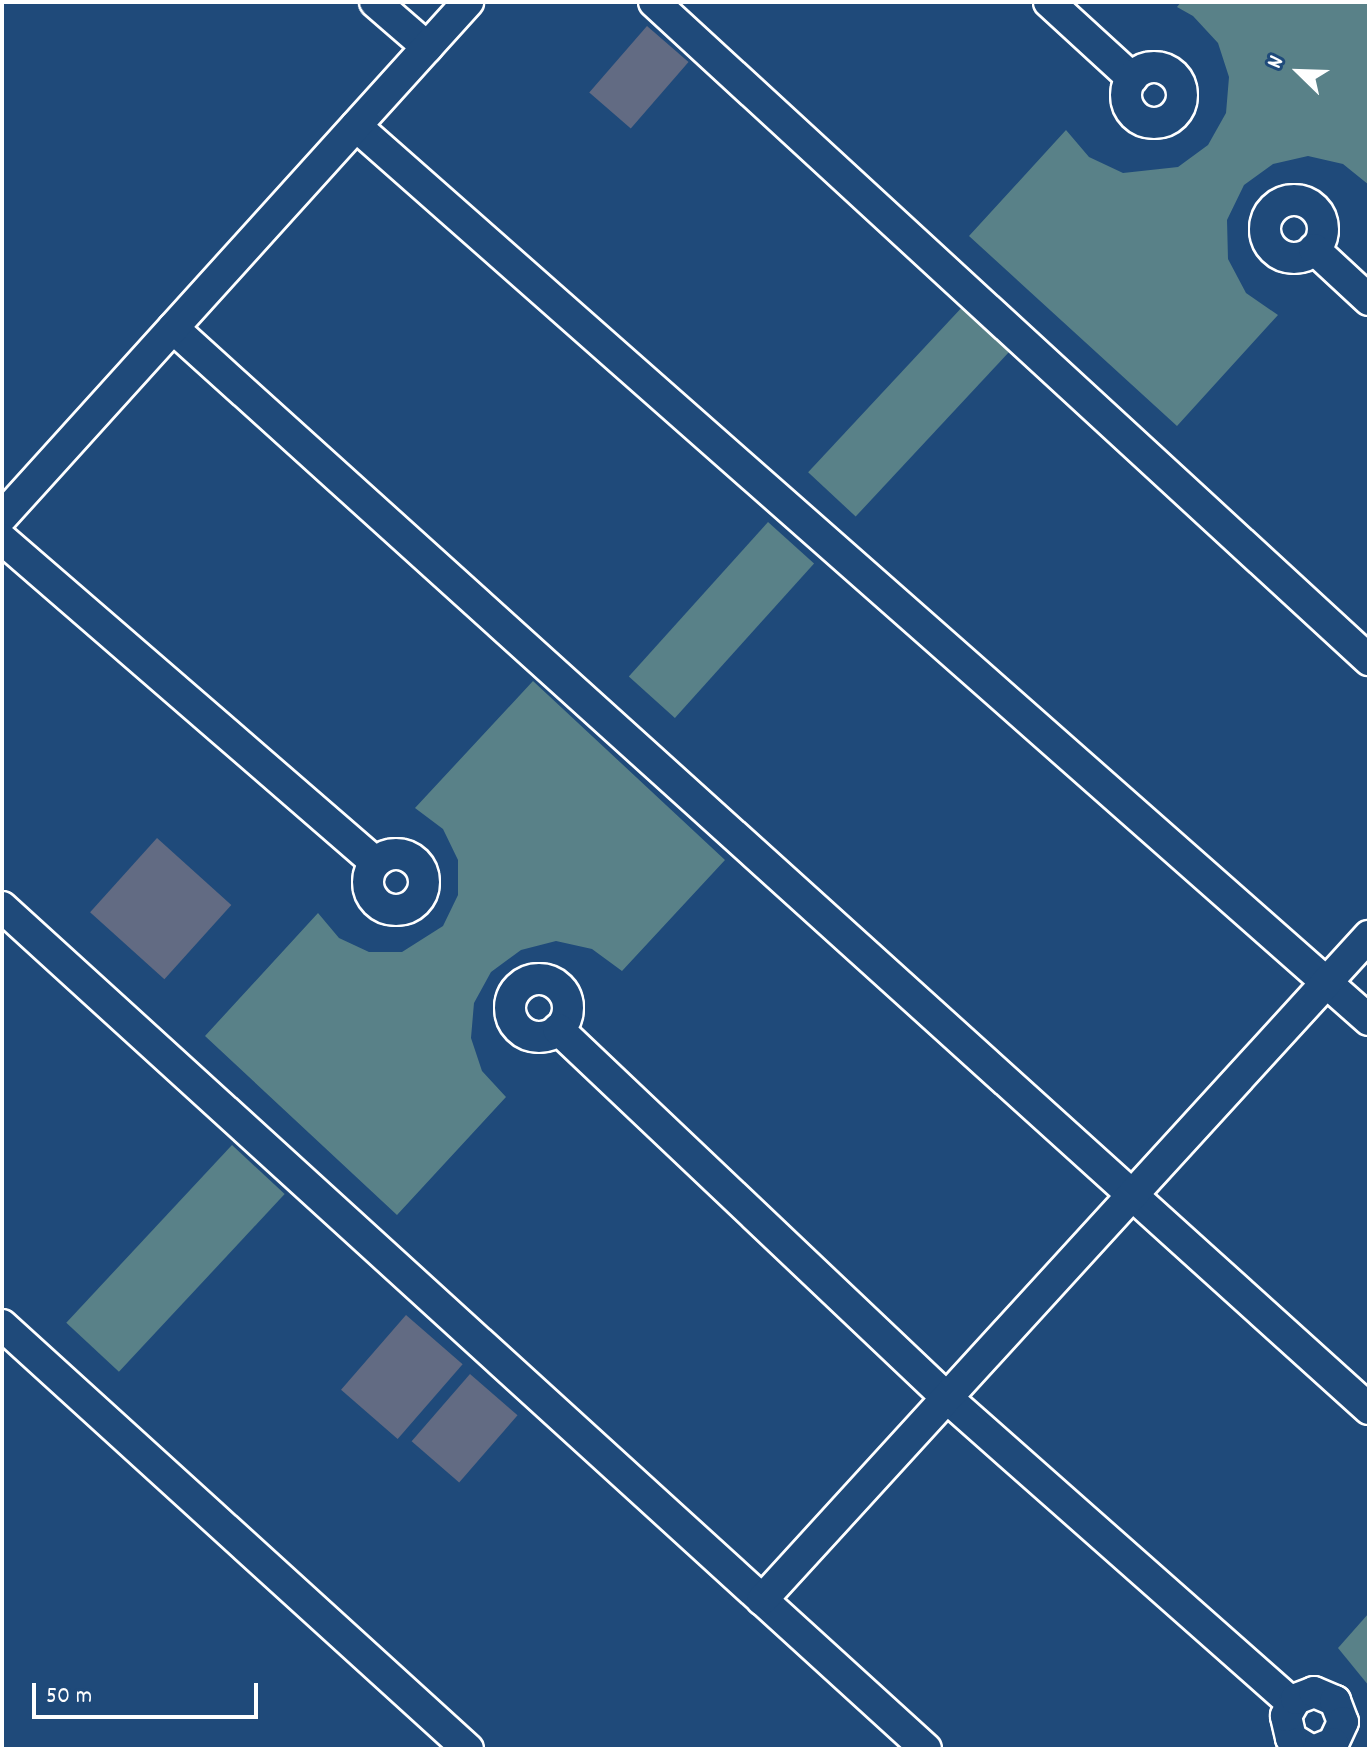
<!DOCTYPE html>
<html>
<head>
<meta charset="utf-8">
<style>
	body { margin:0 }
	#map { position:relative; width:1371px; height:1751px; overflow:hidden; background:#1f4a7a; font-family:Dekko,sans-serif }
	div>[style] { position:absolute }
	.green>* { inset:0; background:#598188; transform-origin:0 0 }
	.building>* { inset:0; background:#626b83; transform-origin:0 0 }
	.roads { filter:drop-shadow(2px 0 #fff) drop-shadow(-2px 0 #fff) drop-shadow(0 2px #fff) drop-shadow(0 -2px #fff) }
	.street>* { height:30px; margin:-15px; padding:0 15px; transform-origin:15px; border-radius:15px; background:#1f4a7a }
	.street>.ring { margin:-15px; padding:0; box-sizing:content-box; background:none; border:30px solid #1f4a7a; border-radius:50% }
	span { translate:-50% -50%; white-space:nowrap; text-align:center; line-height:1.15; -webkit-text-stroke:7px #1f4a7a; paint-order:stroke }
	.frame { position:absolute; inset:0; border:4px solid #fff; pointer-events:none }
	.north { position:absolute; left:1259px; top:32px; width:80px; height:80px; -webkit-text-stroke:6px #1f4a7a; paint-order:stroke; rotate:293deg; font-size:22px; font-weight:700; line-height:32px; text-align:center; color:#fff }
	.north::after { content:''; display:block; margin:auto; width:28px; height:36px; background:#fff; clip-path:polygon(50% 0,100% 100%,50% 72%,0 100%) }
	.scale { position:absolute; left:32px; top:1683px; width:226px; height:36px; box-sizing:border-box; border:4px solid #fff; border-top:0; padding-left:10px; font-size:24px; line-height:28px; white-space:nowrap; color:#fff; -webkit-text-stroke:6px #1f4a7a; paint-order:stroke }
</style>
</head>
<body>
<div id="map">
	<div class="green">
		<i style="clip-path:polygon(1181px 2px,1369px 2px,1369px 185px,1343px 164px,1308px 156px,1273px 164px,1244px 185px,1227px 220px,1228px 259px,1246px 293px,1278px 315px,1177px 426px,969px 236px,1066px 130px,1089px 157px,1123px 173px,1178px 167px,1208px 145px,1226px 113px,1229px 77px,1218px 43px,1193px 16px,1177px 7px)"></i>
		<i style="left:965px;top:304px;width:65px;height:230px;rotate:43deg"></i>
		<i style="left:768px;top:522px;width:62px;height:208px;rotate:42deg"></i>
		<i style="clip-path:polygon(533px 681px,725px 860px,622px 971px,592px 949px,556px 941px,521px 950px,491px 972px,474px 1003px,471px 1038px,482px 1071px,506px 1097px,397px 1215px,205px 1036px,318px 913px,339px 938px,369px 952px,402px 952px,443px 926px,458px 895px,458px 860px,443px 829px,415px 808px)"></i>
		<i style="left:232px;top:1145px;width:72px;height:243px;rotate:43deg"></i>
		<i style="clip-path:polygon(1369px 1613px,1369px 1686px,1338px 1648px)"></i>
	</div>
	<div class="building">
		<i style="left:647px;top:26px;width:55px;height:88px;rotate:41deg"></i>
		<i style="left:157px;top:838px;width:100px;height:100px;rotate:42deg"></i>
		<i style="left:406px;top:1315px;width:75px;height:99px;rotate:41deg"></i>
		<i style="left:470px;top:1374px;width:63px;height:89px;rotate:41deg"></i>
	</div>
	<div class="roads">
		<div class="street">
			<i style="left:375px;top:2px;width:69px;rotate:40.9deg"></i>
			<i style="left:654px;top:2px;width:972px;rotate:42.62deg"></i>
			<i style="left:1049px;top:2px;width:113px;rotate:42.5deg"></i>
			<i class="ring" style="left:1126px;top:67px;width:26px;height:26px"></i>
			<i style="left:356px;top:126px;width:1351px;rotate:41.43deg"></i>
			<i class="ring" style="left:1265px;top:200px;width:28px;height:28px"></i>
			<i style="left:1314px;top:249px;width:75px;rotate:42.8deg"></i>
			<i style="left:173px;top:328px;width:1612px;rotate:42.11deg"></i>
			<i style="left:2px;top:517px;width:695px;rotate:-47.86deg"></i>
			<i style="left:2px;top:539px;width:493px;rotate:40.9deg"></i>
			<i class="ring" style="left:368px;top:854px;width:26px;height:26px"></i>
			<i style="left:2px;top:907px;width:1250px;rotate:42.34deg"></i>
			<i class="ring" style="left:510px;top:979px;width:28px;height:28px"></i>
			<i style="left:558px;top:1029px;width:536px;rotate:43.49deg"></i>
			<i style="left:947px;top:1398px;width:460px;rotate:41.5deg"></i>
			<i style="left:2px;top:1325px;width:630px;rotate:42.3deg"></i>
			<i style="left:762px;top:1600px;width:900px;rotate:-47.57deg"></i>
			<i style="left:1309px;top:1749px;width:21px;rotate:-149deg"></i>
			<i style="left:1291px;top:1738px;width:23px;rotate:-103deg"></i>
			<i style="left:1286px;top:1716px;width:20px;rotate:-60deg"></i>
			<i style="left:1296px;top:1699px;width:19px;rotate:-21deg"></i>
			<i style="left:1314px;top:1692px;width:23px;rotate:23deg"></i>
			<i style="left:1335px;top:1701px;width:22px;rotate:69deg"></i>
			<i style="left:1343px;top:1722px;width:23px;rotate:115deg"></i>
			<i style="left:1333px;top:1743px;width:16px;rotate:158deg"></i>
		</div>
	</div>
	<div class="frame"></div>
	<div class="north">N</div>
	<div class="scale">50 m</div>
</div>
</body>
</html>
